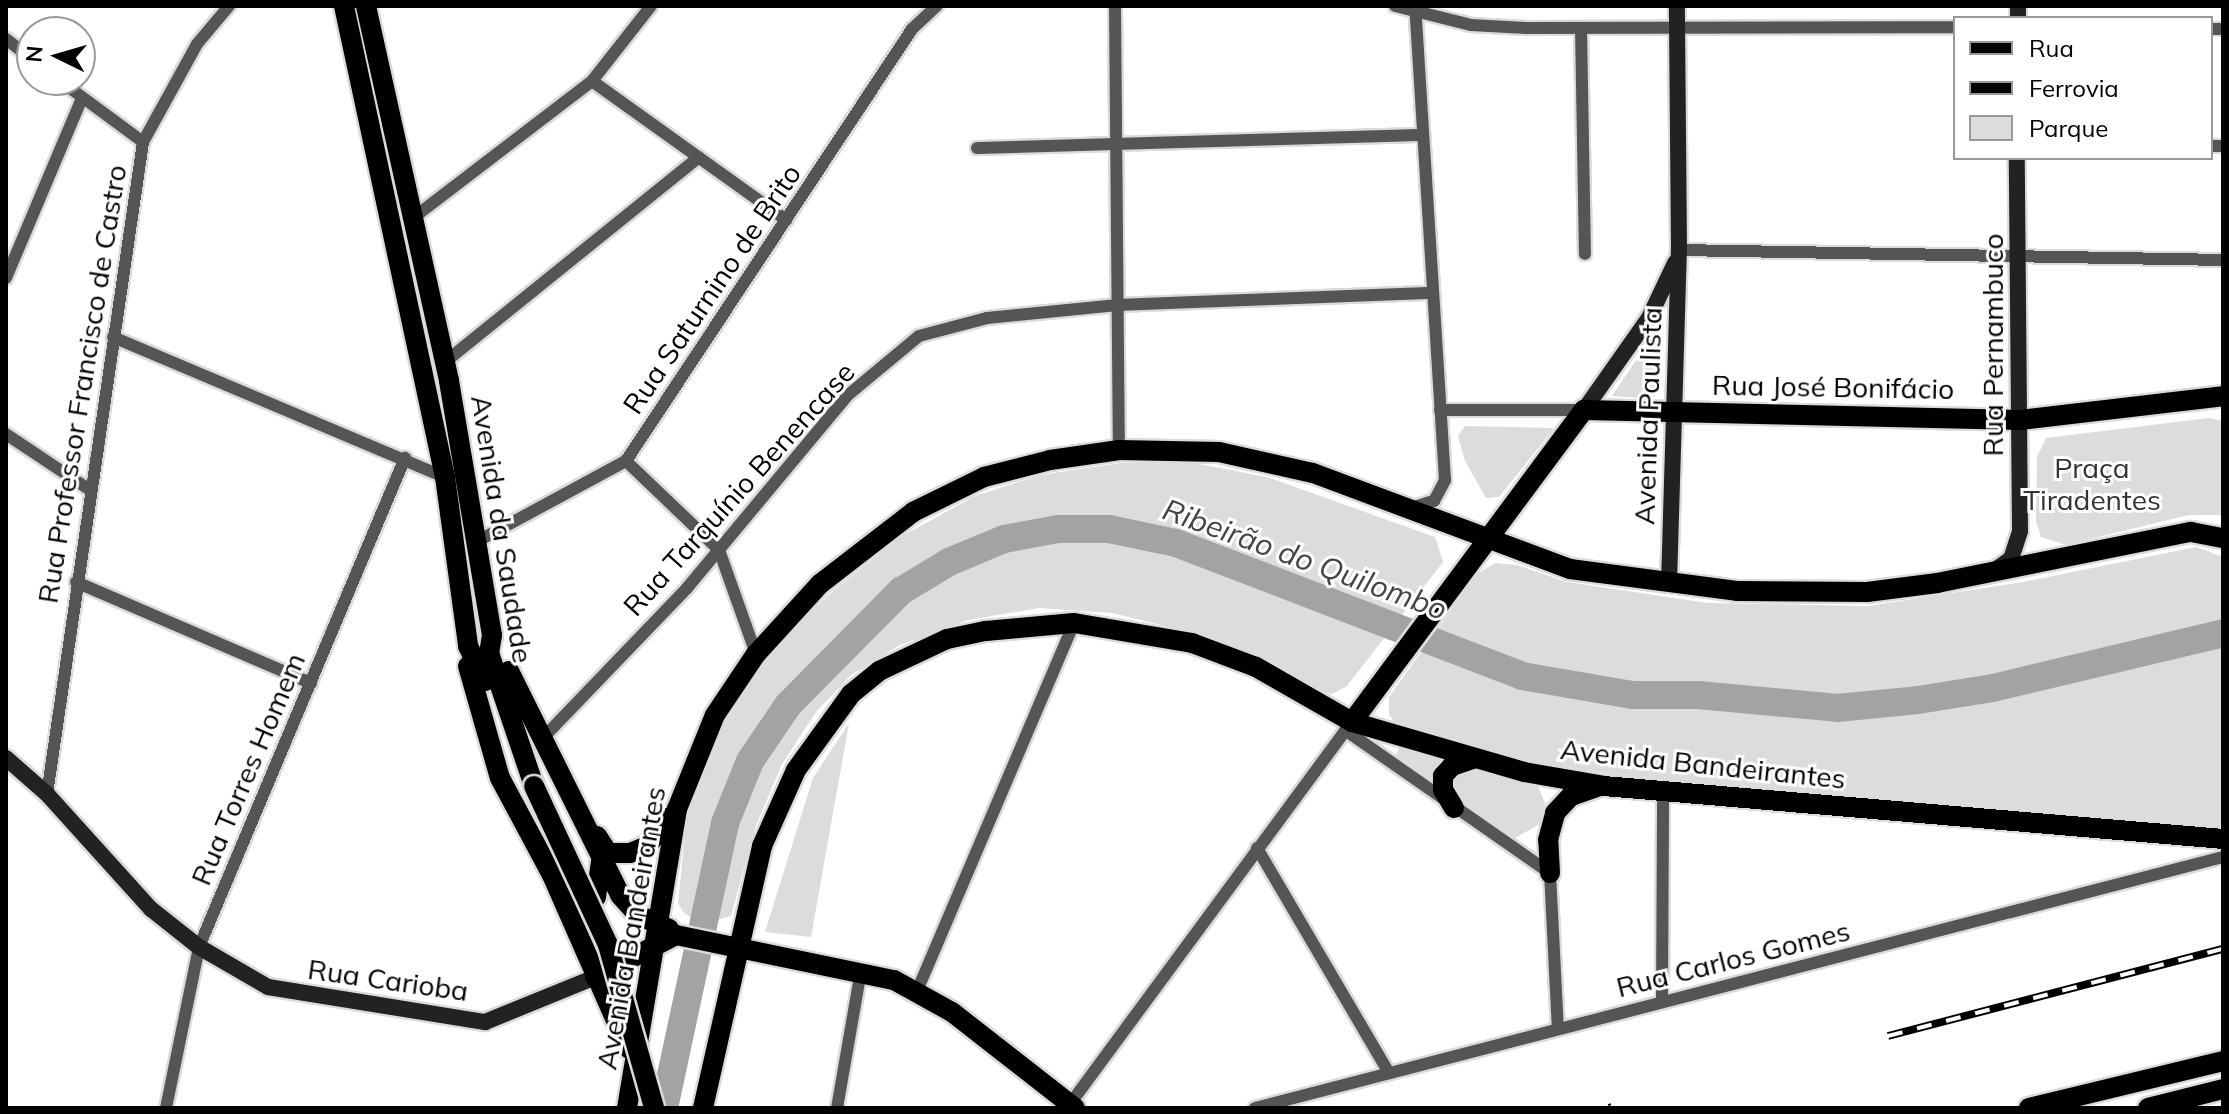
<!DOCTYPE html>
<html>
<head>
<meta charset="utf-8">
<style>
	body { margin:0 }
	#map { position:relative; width:2229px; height:1114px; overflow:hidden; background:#fff; font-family:Mulish,sans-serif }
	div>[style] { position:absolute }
	.green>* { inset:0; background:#dcdcdc }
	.river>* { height:28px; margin:-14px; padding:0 14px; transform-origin:14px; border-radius:14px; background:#a3a3a3 }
	.roads { filter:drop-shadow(2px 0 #dbdbdb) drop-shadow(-2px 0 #dbdbdb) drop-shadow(0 2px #dbdbdb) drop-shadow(0 -2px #dbdbdb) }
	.street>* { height:12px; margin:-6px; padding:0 6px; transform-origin:6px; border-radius:6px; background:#555 }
	.secondary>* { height:16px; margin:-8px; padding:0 8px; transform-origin:8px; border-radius:8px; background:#222 }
	.primary>* { height:20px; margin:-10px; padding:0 10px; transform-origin:10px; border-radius:10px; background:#000 }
	.rail>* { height:8px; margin-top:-4px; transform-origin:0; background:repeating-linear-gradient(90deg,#fff 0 15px,#000 0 30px); box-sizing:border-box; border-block:2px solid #000 }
	.bridges { filter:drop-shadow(2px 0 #dbdbdb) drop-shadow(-2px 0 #dbdbdb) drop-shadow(0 2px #dbdbdb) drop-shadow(0 -2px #dbdbdb) }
	.primary-bridge>* { height:20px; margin:-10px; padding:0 10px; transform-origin:10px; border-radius:10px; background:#000 }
	span { translate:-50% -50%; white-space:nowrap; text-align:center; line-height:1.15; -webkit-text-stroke:6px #fff; paint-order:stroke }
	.street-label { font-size:28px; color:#000 }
	.park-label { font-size:28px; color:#333 }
	.water-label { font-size:30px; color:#444; font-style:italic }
	.frame { position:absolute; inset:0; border:8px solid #000; pointer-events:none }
	.legend { position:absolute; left:1953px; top:16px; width:260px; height:144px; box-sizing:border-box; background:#fff; border:2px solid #999; margin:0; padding:10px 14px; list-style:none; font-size:24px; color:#000 }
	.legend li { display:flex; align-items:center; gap:16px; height:40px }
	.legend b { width:40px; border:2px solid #999 }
	.north { position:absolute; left:16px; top:16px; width:80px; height:80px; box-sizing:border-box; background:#fff; border:2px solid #999; border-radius:50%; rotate:275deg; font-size:22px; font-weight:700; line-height:32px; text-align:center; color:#000 }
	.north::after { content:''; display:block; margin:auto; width:28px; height:36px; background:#000; clip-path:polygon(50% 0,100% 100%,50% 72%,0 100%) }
</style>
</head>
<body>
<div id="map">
	<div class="green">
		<i style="clip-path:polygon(1659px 326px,1658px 393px,1651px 399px,1612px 396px)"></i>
		<i style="clip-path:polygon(2209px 418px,2223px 421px,2223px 515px,2189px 515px,2066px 545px,2041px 537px,2036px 521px,2037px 457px,2046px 438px)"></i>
		<i style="clip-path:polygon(1465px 426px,1554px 428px,1499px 497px,1486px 498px,1465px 461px,1458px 436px)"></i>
		<i style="clip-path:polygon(1189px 462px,1267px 477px,1435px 537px,1443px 562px,1347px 686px,1332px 694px,1314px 690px,1206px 636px,1112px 613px,1039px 608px,968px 620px,898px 646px,851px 675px,816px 712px,782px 764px,755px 828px,731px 916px,701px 924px,683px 912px,678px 903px,687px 815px,706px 757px,741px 689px,773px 649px,833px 591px,904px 535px,975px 496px,1040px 475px,1121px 463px)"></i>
		<i style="clip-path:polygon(2196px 547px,2223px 557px,2223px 826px,2122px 825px,1653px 781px,1510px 758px,1398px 728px,1389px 714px,1389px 697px,1477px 574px,1495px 563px,1517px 565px,1567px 582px,1708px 603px,1868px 606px,2023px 582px)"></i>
		<i style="clip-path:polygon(849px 723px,811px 937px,765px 932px,813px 778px)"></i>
		<i style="clip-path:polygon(1399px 748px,1537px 784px,1545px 803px,1540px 824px,1513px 839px,1394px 760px)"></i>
	</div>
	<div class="river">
		<i style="left:664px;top:1108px;width:291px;rotate:-77.9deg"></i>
		<i style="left:725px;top:823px;width:67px;rotate:-68deg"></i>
		<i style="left:750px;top:761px;width:68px;rotate:-55.8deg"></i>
		<i style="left:788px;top:705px;width:161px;rotate:-45.3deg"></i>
		<i style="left:901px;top:591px;width:56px;rotate:-31.1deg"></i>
		<i style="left:949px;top:562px;width:60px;rotate:-22.7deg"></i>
		<i style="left:1004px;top:539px;width:55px;rotate:-10.5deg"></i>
		<i style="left:1058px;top:529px;width:51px"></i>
		<i style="left:1109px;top:529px;width:68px;rotate:11.8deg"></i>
		<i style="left:1176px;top:543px;width:371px;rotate:21deg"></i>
		<i style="left:1522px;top:676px;width:112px;rotate:9.8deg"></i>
		<i style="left:1632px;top:695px;width:66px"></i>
		<i style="left:1698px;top:695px;width:140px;rotate:5.3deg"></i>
		<i style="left:1837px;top:708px;width:81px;rotate:-5.6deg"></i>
		<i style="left:1918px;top:700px;width:76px;rotate:-9.1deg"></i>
		<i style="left:1993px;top:688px;width:236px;rotate:-13.4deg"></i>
	</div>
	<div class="roads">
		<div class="street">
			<i style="left:1115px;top:6px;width:444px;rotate:89.5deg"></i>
			<i style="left:1395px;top:6px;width:78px;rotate:14deg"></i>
			<i style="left:1471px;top:25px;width:55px;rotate:3.1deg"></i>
			<i style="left:1526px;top:28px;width:429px;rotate:-0.1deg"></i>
			<i style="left:1581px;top:28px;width:226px;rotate:89deg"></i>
			<i style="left:2211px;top:29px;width:12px"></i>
			<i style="left:6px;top:39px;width:33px;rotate:38deg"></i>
			<i style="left:59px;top:80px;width:104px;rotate:36.4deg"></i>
			<i style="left:592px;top:81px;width:239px;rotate:35.6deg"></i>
			<i style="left:2211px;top:146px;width:12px"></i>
			<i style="left:977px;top:148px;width:444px;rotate:-1.7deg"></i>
			<i style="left:413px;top:218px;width:225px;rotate:-37.4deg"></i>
			<i style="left:592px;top:81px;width:95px;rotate:-51.8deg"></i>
			<i style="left:1679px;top:250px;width:544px;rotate:1.05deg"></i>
			<i style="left:6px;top:278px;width:195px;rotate:-67.1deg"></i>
			<i style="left:113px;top:337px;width:360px;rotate:22.9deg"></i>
			<i style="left:445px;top:362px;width:326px;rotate:-38.9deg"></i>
			<i style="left:1440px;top:410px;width:144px"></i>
			<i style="left:6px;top:434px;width:101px;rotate:33.7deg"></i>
			<i style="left:626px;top:461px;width:129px;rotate:43.7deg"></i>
			<i style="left:719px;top:550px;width:110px;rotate:70.4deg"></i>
			<i style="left:1414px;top:507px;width:21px;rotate:-17deg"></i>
			<i style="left:1434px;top:501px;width:24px;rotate:-62deg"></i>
			<i style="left:1445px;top:480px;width:475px;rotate:-93.6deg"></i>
			<i style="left:476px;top:542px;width:170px;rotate:-28.4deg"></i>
			<i style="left:626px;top:461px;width:518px;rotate:-56.49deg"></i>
			<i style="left:912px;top:29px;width:34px;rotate:-43deg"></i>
			<i style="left:76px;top:582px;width:256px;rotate:23.3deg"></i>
			<i style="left:1345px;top:730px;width:250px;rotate:34.9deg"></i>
			<i style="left:1550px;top:873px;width:156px;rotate:87.1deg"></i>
			<i style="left:540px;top:741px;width:212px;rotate:-46.1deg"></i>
			<i style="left:687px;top:588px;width:251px;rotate:-50.2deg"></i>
			<i style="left:848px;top:395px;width:92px;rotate:-39.7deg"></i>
			<i style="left:919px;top:336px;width:70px;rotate:-14.8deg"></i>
			<i style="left:987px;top:318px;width:131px;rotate:-5.7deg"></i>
			<i style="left:1117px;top:305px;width:316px;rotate:-2.2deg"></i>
			<i style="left:47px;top:794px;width:659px;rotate:-81.62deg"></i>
			<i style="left:143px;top:142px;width:112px;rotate:-61.1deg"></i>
			<i style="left:197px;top:44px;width:50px;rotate:-49.9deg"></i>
			<i style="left:1257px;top:848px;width:261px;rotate:59.6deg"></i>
			<i style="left:917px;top:991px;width:400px;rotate:-66.9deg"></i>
			<i style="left:1662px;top:1001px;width:207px;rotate:-89.7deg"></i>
			<i style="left:1070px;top:1104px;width:475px;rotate:-53.6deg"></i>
			<i style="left:166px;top:1108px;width:164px;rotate:-78.4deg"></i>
			<i style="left:199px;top:947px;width:531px;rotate:-67.16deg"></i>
			<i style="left:837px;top:1108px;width:139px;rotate:-80.1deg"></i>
			<i style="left:1255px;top:1108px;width:1000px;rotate:-14.54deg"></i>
		</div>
		<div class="secondary">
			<i style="left:2018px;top:18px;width:12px;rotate:-90deg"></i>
			<i style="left:1584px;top:410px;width:113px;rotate:-54.8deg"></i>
			<i style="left:1649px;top:318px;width:61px;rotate:-64.7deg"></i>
			<i style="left:1995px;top:570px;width:19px;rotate:-35deg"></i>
			<i style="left:2011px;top:559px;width:29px;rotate:-72deg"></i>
			<i style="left:2020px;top:531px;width:373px;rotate:-90.5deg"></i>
			<i style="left:1669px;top:583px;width:333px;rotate:-88.3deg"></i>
			<i style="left:1679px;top:250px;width:244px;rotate:-90.5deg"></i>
			<i style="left:6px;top:758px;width:55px;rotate:41.3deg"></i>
			<i style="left:47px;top:794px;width:155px;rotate:47.9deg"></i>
			<i style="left:151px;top:909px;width:61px;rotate:38.4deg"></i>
			<i style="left:199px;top:947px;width:80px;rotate:30.1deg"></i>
			<i style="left:268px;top:987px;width:220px;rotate:9.2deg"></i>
			<i style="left:485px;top:1022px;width:119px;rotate:-22.2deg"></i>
		</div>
		<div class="primary">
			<i style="left:344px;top:6px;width:482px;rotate:77.9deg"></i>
			<i style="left:445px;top:477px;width:171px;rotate:82.2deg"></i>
			<i style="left:468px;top:646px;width:39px;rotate:64deg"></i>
			<i style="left:366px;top:6px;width:384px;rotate:77.5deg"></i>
			<i style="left:449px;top:381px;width:258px;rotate:80.4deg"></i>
			<i style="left:492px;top:635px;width:18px;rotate:99deg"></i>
			<i style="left:489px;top:653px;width:140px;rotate:71.3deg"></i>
			<i style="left:468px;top:666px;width:116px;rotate:74.1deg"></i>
			<i style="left:500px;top:778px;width:110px;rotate:61.8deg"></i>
			<i style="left:552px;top:875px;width:189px;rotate:66.3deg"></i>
			<i style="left:509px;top:671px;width:250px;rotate:63.6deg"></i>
			<i style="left:620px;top:895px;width:27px;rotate:48deg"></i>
			<i style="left:638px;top:915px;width:34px;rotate:24deg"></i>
			<i style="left:1352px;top:722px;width:389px;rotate:-53.4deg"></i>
			<i style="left:1584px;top:410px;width:436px;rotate:1.3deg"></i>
			<i style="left:2020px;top:420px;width:204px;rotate:-6.7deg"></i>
			<i style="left:1454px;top:808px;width:21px;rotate:-121deg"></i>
			<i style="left:1443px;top:790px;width:14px;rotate:-90deg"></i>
			<i style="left:1443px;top:776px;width:13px;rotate:-48deg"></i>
			<i style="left:1452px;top:766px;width:24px;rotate:-19deg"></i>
			<i style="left:597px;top:836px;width:20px;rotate:57deg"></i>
			<i style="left:608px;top:853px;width:22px"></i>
			<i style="left:630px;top:853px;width:18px;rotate:-22deg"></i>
			<i style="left:647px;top:846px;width:38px;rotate:-51deg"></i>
			<i style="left:1550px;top:873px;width:33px;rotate:-93deg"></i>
			<i style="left:1548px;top:840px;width:28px;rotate:-75deg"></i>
			<i style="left:1555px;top:813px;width:23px;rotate:-47deg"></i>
			<i style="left:1571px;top:796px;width:28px;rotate:-19deg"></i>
			<i style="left:572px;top:900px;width:12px;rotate:14deg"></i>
			<i style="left:584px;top:903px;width:13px;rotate:-27deg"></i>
			<i style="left:596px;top:897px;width:36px;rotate:-82deg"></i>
			<i style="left:595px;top:977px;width:91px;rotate:-27.4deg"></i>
			<i style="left:676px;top:935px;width:223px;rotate:11.7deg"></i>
			<i style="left:894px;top:980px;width:66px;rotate:28.9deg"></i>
			<i style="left:952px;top:1012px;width:156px;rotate:38deg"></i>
			<i style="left:627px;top:1108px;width:303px;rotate:-80.5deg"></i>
			<i style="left:677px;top:809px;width:101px;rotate:-68deg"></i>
			<i style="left:715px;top:715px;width:73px;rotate:-56.1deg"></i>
			<i style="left:756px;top:654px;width:95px;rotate:-47.6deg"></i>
			<i style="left:820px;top:584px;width:118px;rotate:-37.7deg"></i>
			<i style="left:913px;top:512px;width:79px;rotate:-26.2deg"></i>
			<i style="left:984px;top:477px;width:68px;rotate:-14.4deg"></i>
			<i style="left:1050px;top:460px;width:70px;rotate:-8.2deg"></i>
			<i style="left:1119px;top:450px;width:100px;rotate:1.1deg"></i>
			<i style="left:1219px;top:452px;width:96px;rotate:12.6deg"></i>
			<i style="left:1313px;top:473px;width:274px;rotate:20.5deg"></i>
			<i style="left:1570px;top:569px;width:168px;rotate:7.5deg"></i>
			<i style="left:1737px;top:591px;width:130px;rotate:0.4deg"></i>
			<i style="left:1867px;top:592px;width:71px;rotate:-7.3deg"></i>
			<i style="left:1937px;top:583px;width:259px;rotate:-11.4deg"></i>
			<i style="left:2191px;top:532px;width:33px;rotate:11deg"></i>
			<i style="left:703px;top:1108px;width:269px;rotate:-77.3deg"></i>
			<i style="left:762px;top:846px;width:83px;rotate:-65.9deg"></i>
			<i style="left:796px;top:770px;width:94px;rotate:-54.1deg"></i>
			<i style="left:851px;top:694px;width:36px;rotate:-39deg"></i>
			<i style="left:879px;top:671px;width:75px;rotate:-25.2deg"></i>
			<i style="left:947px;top:639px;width:40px;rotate:-12deg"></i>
			<i style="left:986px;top:631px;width:88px;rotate:-5.2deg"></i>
			<i style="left:1074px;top:623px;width:120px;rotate:9.6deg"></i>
			<i style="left:1192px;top:643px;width:68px;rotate:20.6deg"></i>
			<i style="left:1256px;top:667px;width:111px;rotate:29.8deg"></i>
			<i style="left:1352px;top:722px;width:179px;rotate:16.2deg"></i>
			<i style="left:1524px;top:772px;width:81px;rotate:9.9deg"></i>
			<i style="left:1604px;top:786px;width:621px;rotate:4.89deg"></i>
			<i style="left:2029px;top:1108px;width:200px;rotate:-13.6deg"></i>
			<i style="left:2148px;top:1108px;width:77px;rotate:-14.2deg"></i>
		</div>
	</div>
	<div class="rail">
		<i style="left:1888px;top:1036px;width:346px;rotate:-14.6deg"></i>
		<i style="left:1609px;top:1108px;width:3px;rotate:-18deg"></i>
	</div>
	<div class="bridges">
		<div class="primary-bridge">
			<i style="left:534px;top:786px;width:175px;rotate:65deg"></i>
			<i style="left:608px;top:945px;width:169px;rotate:74.2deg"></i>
		</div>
	</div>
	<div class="street-label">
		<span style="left:712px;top:289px;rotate:-56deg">Rua Saturnino de Brito</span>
		<span style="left:1993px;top:345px;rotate:-90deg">Rua Pernambuco</span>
		<span style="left:82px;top:384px;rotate:-81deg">Rua Professor Francisco de Castro</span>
		<span style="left:1833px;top:387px;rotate:1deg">Rua José Bonifácio</span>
		<span style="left:1648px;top:416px;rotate:-88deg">Avenida Paulista</span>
		<span style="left:739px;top:489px;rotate:-48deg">Rua Tarquínio Benencase</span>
		<span style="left:502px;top:529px;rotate:81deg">Avenida da Saudade</span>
		<span style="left:1703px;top:764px;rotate:6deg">Avenida Bandeirantes</span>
		<span style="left:248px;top:769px;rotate:-67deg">Rua Torres Homem</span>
		<span style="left:631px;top:928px;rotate:-80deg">Avenida Bandeirantes</span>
		<span style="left:1733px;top:959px;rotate:-14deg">Rua Carlos Gomes</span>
		<span style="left:388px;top:980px;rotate:8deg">Rua Carioba</span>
	</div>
	<div class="park-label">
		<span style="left:2092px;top:484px">Praça<br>Tiradentes</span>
	</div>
	<div class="water-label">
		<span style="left:1305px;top:559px;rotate:20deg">Ribeirão do Quilombo</span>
	</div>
	<div class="frame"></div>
	<ul class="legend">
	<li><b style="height:10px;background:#000"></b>Rua</li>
	<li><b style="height:10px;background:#000"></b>Ferrovia</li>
	<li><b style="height:22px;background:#dcdcdc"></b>Parque</li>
	</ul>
	<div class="north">N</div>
</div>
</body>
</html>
